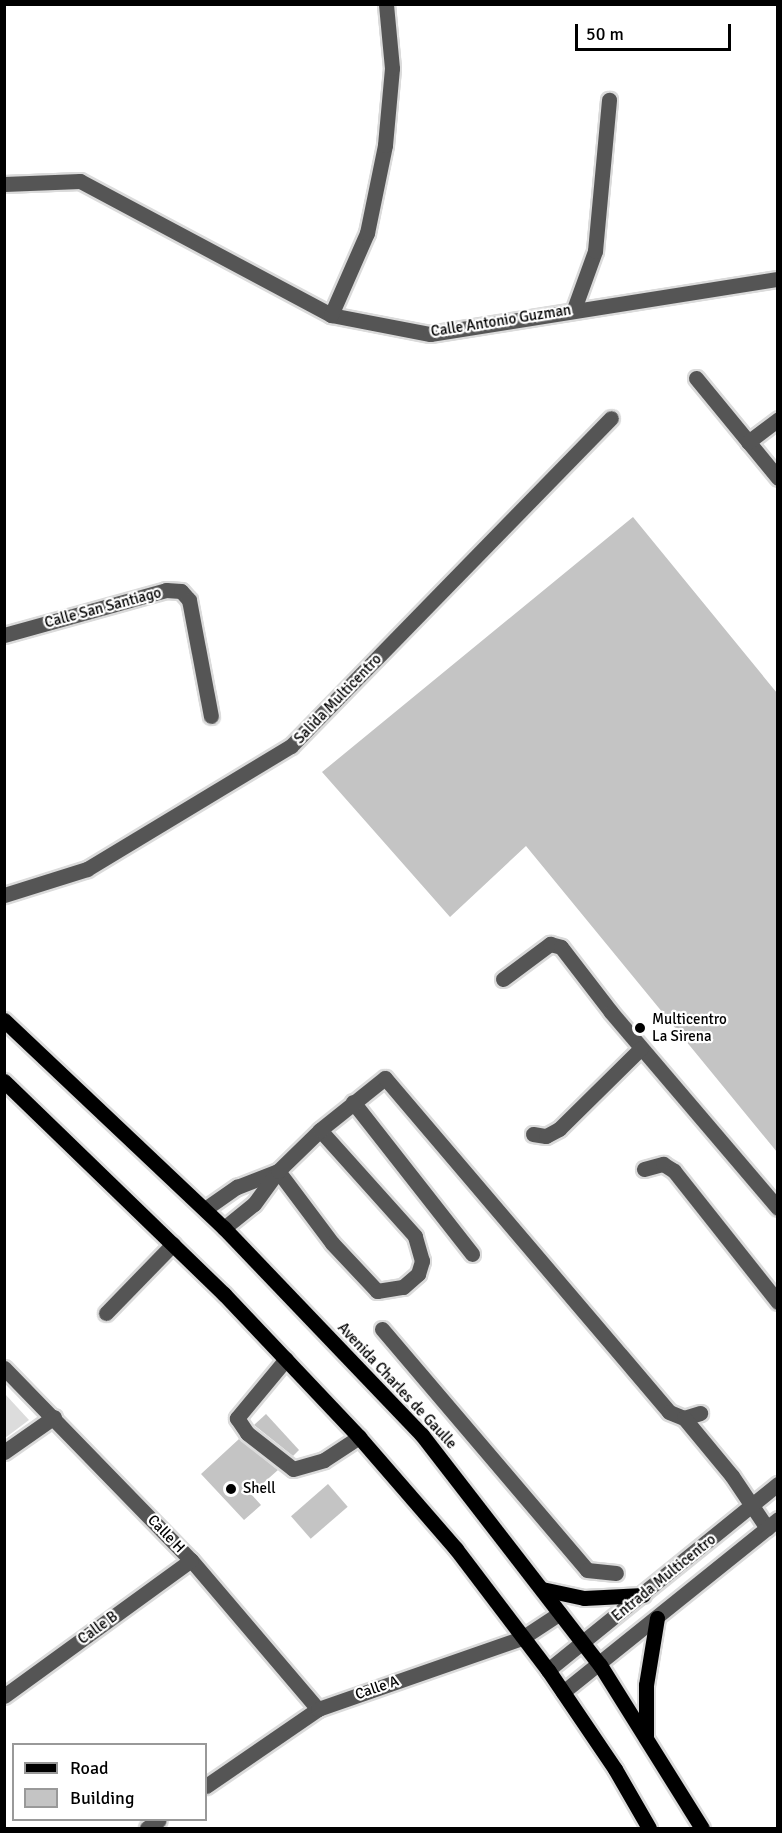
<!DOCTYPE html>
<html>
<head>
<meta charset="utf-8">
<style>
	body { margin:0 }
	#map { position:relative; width:782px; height:1833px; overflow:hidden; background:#fff; font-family:Signika,sans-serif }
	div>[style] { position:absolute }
	.green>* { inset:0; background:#dcdcdc }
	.building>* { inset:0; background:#c4c4c4; transform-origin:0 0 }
	.roads { filter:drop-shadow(2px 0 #dbdbdb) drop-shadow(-2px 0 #dbdbdb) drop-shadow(0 2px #dbdbdb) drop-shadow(0 -2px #dbdbdb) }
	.minor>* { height:15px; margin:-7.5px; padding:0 7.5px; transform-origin:7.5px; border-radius:7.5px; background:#555 }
	.major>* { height:15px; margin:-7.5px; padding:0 7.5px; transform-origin:7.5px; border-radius:7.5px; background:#000 }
	.dots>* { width:16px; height:16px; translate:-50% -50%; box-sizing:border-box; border:3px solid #fff; border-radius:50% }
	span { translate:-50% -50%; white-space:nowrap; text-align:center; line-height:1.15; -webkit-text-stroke:4.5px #fff; paint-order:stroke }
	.street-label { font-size:15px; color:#000 }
	.poi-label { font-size:15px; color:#000 }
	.left { translate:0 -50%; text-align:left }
	.frame { position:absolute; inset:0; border:6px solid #000; pointer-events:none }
	.legend { position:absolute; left:12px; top:1743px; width:195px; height:78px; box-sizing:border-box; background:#fff; border:2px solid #999; margin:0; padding:8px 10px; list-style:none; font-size:18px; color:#000 }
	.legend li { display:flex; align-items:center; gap:12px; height:30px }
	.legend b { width:30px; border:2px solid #999 }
	.scale { position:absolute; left:575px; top:24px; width:156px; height:27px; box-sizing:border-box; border:3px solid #000; border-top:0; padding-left:8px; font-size:18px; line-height:21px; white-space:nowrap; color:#000; -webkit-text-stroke:4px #fff; paint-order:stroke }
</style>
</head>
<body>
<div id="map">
	<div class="green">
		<i style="clip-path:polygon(5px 1394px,29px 1420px,5px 1438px,4px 1438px)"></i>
	</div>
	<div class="building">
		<i style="clip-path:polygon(633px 517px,777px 693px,777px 1152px,526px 846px,450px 917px,322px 772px)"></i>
		<i style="clip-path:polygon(266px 1414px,299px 1450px,293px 1456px,254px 1425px)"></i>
		<i style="clip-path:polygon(239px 1439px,278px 1470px,251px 1494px,261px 1505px,244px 1520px,201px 1474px)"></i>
		<i style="left:328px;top:1484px;width:30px;height:49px;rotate:49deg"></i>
	</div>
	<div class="roads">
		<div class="minor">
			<i style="left:4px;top:184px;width:76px;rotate:-2.3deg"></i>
			<i style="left:80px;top:181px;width:285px;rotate:28.1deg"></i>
			<i style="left:331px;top:315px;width:101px;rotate:10.9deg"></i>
			<i style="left:430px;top:334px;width:352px;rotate:-9deg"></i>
			<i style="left:574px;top:309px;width:62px;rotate:-70.1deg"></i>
			<i style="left:595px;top:251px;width:152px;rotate:-84.7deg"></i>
			<i style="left:331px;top:315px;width:90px;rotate:-66.3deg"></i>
			<i style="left:367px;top:233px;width:90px;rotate:-78.4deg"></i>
			<i style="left:385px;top:145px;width:77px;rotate:-84.8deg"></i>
			<i style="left:392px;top:68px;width:64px;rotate:-95.4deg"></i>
			<i style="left:696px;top:378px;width:129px;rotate:50.6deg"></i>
			<i style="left:748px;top:442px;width:38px;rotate:-37deg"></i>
			<i style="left:4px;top:635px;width:168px;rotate:-15.5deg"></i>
			<i style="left:166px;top:590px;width:15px;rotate:4deg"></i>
			<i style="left:181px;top:591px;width:12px;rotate:48deg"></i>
			<i style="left:189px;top:600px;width:118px;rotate:79.3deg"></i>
			<i style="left:4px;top:895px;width:87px;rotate:-17.4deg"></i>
			<i style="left:87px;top:869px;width:238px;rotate:-31.1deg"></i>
			<i style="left:291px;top:746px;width:458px;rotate:-45.7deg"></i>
			<i style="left:503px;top:979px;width:59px;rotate:-36.7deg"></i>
			<i style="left:550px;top:944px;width:11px;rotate:15deg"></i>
			<i style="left:561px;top:947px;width:82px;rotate:52.4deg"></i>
			<i style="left:611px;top:1012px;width:257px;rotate:49.6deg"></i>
			<i style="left:353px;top:1102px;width:193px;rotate:51.9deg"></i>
			<i style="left:533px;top:1134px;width:13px;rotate:9deg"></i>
			<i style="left:546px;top:1136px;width:15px;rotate:-28deg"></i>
			<i style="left:559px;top:1129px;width:115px;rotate:-44.6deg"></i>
			<i style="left:644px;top:1169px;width:20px;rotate:-15deg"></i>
			<i style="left:663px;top:1164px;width:13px;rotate:32deg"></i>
			<i style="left:674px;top:1171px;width:167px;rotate:51.6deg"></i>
			<i style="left:278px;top:1171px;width:90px;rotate:53.1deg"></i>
			<i style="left:332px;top:1243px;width:66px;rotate:46.8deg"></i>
			<i style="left:377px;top:1291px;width:26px;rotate:-9deg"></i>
			<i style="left:403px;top:1287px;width:20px;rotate:-41deg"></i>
			<i style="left:418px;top:1274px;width:14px;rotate:-73deg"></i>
			<i style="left:422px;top:1261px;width:26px;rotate:-106deg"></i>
			<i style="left:415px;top:1236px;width:142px;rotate:-131.9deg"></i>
			<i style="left:205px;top:1209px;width:39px;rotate:-35deg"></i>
			<i style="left:237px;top:1187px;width:44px;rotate:-21.3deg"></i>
			<i style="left:224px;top:1228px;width:38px;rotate:-39deg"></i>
			<i style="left:254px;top:1204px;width:41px;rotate:-54deg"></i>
			<i style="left:278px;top:1171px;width:59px;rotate:-44.3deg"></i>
			<i style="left:320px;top:1130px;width:83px;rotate:-38.7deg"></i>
			<i style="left:385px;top:1078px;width:438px;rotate:49.6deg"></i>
			<i style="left:669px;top:1412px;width:16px;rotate:22deg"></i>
			<i style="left:684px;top:1418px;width:17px;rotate:-17deg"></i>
			<i style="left:106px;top:1313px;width:96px;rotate:-45.8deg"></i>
			<i style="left:382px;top:1329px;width:316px;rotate:49.6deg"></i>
			<i style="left:587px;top:1570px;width:29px;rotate:6deg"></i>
			<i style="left:286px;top:1359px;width:77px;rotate:129.7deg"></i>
			<i style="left:237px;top:1418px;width:18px;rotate:56deg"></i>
			<i style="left:247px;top:1433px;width:58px;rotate:38deg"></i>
			<i style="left:293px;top:1469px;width:32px;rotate:-16deg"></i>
			<i style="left:324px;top:1460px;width:42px;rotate:-33.3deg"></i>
			<i style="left:4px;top:1368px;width:268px;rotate:45.8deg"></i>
			<i style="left:191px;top:1560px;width:196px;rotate:49.6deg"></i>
			<i style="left:684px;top:1418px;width:75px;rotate:50.4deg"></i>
			<i style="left:732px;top:1476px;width:63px;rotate:56.1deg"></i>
			<i style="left:4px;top:1452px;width:61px;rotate:-35deg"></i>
			<i style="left:548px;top:1670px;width:296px;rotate:-39deg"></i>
			<i style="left:563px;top:1692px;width:276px;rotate:-38.8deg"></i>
			<i style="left:4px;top:1696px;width:231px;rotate:-36deg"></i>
			<i style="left:206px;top:1786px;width:136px;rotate:-34.5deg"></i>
			<i style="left:318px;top:1709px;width:216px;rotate:-19.2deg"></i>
			<i style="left:522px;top:1638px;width:45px;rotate:-33.3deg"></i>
			<i style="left:147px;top:1828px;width:14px;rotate:-34deg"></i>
		</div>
		<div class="major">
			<i style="left:4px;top:1020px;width:303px;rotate:43.4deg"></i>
			<i style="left:224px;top:1228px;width:286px;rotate:46.3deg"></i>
			<i style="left:422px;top:1435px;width:291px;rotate:52.3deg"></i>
			<i style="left:600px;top:1665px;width:192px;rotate:58deg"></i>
			<i style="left:4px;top:1081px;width:306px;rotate:44.1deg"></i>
			<i style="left:224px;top:1294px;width:197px;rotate:46.6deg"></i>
			<i style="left:359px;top:1437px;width:148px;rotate:49.1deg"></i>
			<i style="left:456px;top:1549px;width:152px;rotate:52.8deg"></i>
			<i style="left:548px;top:1670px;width:120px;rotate:55.9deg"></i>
			<i style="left:615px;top:1769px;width:68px;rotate:60deg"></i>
			<i style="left:542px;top:1589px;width:43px;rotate:12.1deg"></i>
			<i style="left:584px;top:1598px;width:59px;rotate:-2.9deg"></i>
			<i style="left:646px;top:1736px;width:51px;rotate:-90deg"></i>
			<i style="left:646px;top:1685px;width:68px;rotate:-80.7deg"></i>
		</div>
	</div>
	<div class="dots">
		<i style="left:640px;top:1028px;background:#000"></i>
		<i style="left:231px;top:1489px;background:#000"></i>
	</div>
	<div class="street-label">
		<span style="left:501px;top:321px;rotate:-9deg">Calle Antonio Guzman</span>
		<span style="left:103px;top:608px;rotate:-15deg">Calle San Santiago</span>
		<span style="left:338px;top:699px;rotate:-46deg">Salida Multicentro</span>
		<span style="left:397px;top:1386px;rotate:47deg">Avenida Charles de Gaulle</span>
		<span style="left:166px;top:1534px;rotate:46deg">Calle H</span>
		<span style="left:664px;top:1578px;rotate:-39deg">Entrada Multicentro</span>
		<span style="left:98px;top:1628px;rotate:-36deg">Calle B</span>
		<span style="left:377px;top:1688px;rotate:-19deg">Calle A</span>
	</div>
	<div class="poi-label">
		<span class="left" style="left:652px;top:1028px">Multicentro<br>La Sirena</span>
		<span class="left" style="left:243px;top:1489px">Shell</span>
	</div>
	<div class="frame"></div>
	<ul class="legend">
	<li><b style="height:8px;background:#000"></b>Road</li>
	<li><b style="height:16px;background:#c4c4c4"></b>Building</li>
	</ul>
	<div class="scale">50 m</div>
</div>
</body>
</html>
